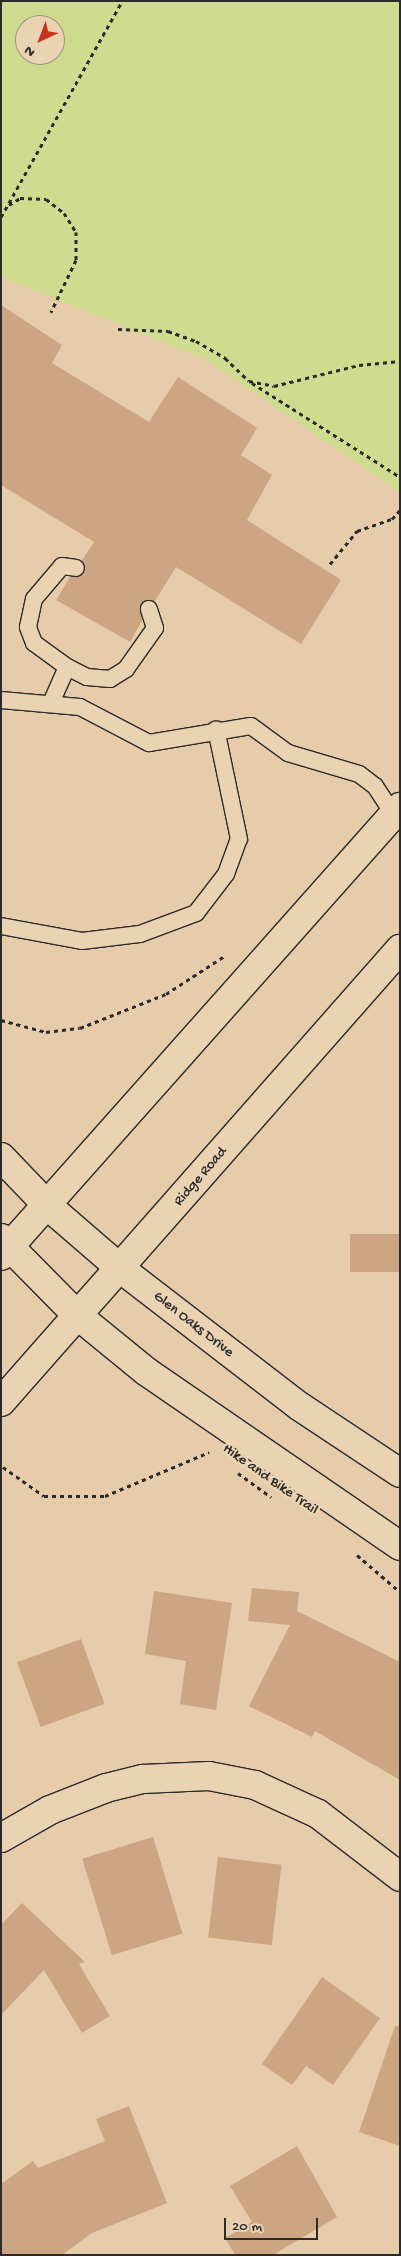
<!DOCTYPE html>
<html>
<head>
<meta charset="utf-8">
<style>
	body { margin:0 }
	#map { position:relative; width:401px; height:2256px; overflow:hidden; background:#e7ccab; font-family:"Gochi Hand",sans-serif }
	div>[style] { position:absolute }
	.green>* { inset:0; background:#cfdc8f }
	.building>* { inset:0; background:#cca583; transform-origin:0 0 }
	.path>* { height:3px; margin-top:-1.5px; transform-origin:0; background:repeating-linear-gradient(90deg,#2b2b2b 0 4px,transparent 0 8px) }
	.roads { filter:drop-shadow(1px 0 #2b2b2b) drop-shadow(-1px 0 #2b2b2b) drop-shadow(0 1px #2b2b2b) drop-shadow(0 -1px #2b2b2b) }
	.lane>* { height:16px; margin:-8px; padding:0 8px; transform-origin:8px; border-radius:8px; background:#ead3b3 }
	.street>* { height:28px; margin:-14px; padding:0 14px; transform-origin:14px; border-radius:14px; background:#ead3b3 }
	.secondary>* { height:28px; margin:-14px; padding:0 14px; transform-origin:14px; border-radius:14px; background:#ead3b3 }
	span { translate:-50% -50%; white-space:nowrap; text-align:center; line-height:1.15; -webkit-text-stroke:5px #ead3b3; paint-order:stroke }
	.street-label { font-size:15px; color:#2b2b2b }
	.frame { position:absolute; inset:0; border:2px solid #2b2b2b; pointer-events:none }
	.north { position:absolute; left:15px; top:15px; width:50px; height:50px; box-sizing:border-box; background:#ead3b3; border:1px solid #9e907d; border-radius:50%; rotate:223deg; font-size:14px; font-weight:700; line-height:20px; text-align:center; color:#2b2b2b }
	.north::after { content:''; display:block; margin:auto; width:18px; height:22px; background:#c8321e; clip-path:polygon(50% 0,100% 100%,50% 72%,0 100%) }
	.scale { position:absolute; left:224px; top:2218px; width:94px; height:22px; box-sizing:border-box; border:2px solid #2b2b2b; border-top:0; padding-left:6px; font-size:15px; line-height:18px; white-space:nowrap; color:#2b2b2b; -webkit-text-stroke:4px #ead3b3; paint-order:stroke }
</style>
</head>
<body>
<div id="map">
	<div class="green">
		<i style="clip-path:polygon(evenodd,1px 1px,400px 1px,400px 492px,204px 359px,1px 277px,1px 1px,25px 25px,55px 25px,55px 55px,25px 55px,25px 25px)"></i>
	</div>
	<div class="building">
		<i style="clip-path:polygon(1px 305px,62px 345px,52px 363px,149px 422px,178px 377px,257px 428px,241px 455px,272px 475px,247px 520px,341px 580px,301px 644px,176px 567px,155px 601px,141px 603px,142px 621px,130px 642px,56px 600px,70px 577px,84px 574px,82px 560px,94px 542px,1px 485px)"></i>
		<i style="left:400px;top:1234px;width:38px;height:50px;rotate:90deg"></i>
		<i style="clip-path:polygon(252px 1588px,299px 1592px,297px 1611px,400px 1662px,400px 1780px,315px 1731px,312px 1737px,249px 1706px,290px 1625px,248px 1621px)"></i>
		<i style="clip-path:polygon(154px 1591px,232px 1603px,216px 1710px,180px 1704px,186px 1661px,145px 1654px)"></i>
		<i style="left:81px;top:1639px;width:69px;height:68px;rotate:70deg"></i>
		<i style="left:153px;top:1837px;width:101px;height:74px;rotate:73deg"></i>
		<i style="left:218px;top:1857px;width:64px;height:81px;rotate:7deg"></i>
		<i style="clip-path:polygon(22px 1903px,85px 1962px,79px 1964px,110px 2016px,82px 2033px,44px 1970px,1px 2015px,1px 1925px)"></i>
		<i style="clip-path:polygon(322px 1977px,380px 2018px,333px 2085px,306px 2066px,292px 2085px,262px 2064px)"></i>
		<i style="clip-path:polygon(395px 2026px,400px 2026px,400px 2146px,359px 2132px)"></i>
		<i style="clip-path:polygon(129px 2106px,167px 2203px,92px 2233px,62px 2255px,1px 2255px,1px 2184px,33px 2161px,38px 2168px,105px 2141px,96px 2119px)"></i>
		<i style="clip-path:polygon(297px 2146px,337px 2217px,273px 2255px,235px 2255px,225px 2238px,252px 2222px,230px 2186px)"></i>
	</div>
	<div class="path">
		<i style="left:9px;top:205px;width:13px;rotate:-32deg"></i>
		<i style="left:20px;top:198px;width:26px;rotate:2deg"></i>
		<i style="left:46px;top:199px;width:23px;rotate:38deg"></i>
		<i style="left:64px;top:213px;width:22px;rotate:58deg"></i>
		<i style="left:76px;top:232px;width:28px;rotate:90deg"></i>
		<i style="left:76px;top:260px;width:58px;rotate:115.7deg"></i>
		<i style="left:1px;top:217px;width:248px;rotate:-60.7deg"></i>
		<i style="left:118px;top:329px;width:50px;rotate:2.3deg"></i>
		<i style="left:168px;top:331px;width:30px;rotate:20deg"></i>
		<i style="left:196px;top:341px;width:34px;rotate:30deg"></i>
		<i style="left:225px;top:358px;width:33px;rotate:44deg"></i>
		<i style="left:249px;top:381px;width:25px;rotate:11deg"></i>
		<i style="left:274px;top:386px;width:88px;rotate:-13.9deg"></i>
		<i style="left:359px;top:365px;width:41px;rotate:-5.6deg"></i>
		<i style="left:252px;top:383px;width:175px;rotate:32.4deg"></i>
		<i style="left:330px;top:564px;width:43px;rotate:-50.7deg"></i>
		<i style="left:357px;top:531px;width:37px;rotate:-19deg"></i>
		<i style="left:392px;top:519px;width:12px;rotate:-48deg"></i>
		<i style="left:1px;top:1020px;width:47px;rotate:14.9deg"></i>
		<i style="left:46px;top:1032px;width:34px;rotate:-7deg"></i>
		<i style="left:80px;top:1028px;width:92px;rotate:-21.6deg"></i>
		<i style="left:166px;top:994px;width:72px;rotate:-33deg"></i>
		<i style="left:3px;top:1467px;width:50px;rotate:35.3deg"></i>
		<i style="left:44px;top:1496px;width:61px"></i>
		<i style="left:105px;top:1496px;width:113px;rotate:-22.9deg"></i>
		<i style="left:238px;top:1473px;width:41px;rotate:36deg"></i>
		<i style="left:357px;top:1555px;width:57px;rotate:40.7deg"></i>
	</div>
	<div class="roads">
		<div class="lane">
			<i style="left:67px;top:667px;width:41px;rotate:-144deg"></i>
			<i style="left:34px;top:643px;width:17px;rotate:-111deg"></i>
			<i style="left:28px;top:627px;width:29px;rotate:-78deg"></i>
			<i style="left:34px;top:599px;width:43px;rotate:-49.7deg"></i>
			<i style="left:62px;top:566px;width:14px;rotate:8deg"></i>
			<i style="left:1px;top:700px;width:79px;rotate:5.1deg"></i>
			<i style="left:80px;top:707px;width:78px;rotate:27.6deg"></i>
			<i style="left:149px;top:743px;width:103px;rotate:-9.5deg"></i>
			<i style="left:251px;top:726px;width:46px;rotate:36.1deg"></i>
			<i style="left:288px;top:753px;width:74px;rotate:16.5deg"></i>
			<i style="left:359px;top:774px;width:20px;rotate:37deg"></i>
			<i style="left:375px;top:786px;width:33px;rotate:57deg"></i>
			<i style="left:51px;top:703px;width:39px;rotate:-66deg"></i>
			<i style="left:67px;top:667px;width:22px;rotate:27deg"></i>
			<i style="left:87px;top:677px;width:23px;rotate:5deg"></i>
			<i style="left:110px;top:679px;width:19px;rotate:-32deg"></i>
			<i style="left:126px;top:669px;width:50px;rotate:-54.7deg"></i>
			<i style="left:155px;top:628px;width:20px;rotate:-108deg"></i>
			<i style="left:1px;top:926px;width:82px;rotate:10.5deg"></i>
			<i style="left:82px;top:941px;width:58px;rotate:-6.9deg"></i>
			<i style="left:140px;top:934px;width:60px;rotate:-20.6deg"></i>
			<i style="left:196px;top:913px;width:49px;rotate:-52.4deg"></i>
			<i style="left:226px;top:874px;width:37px;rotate:-70deg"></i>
			<i style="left:239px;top:839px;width:112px;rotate:-101.8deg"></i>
		</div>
		<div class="street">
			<i style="left:1px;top:1838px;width:56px;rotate:-29.7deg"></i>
			<i style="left:50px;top:1810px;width:60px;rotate:-21.4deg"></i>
			<i style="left:106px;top:1788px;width:38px;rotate:-14deg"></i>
			<i style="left:143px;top:1779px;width:66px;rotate:-2.6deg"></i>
			<i style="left:209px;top:1776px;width:47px;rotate:11.1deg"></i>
			<i style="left:255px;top:1785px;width:69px;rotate:24.7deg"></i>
			<i style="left:318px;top:1814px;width:103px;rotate:37.5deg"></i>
		</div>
		<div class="secondary">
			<i style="left:1px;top:1157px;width:68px;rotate:46.2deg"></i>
			<i style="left:48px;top:1206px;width:96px;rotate:40.8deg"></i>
			<i style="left:121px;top:1269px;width:225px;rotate:37.6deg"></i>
			<i style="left:299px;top:1406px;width:121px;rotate:33.6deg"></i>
			<i style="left:1px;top:1238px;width:108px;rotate:45.4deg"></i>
			<i style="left:77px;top:1315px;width:90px;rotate:39.2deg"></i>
			<i style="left:147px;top:1372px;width:307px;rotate:34.5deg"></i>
			<i style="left:1px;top:1256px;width:601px;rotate:-48.37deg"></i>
			<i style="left:1px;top:1402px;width:604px;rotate:-48.63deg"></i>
		</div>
	</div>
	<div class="street-label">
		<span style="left:201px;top:1177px;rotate:-49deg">Ridge Road</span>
		<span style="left:193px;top:1325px;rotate:38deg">Glen Oaks Drive</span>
		<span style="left:270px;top:1480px;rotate:35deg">Hike and Bike Trail</span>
	</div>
	<div class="frame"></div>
	<div class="north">N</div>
	<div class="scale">20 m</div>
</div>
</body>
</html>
